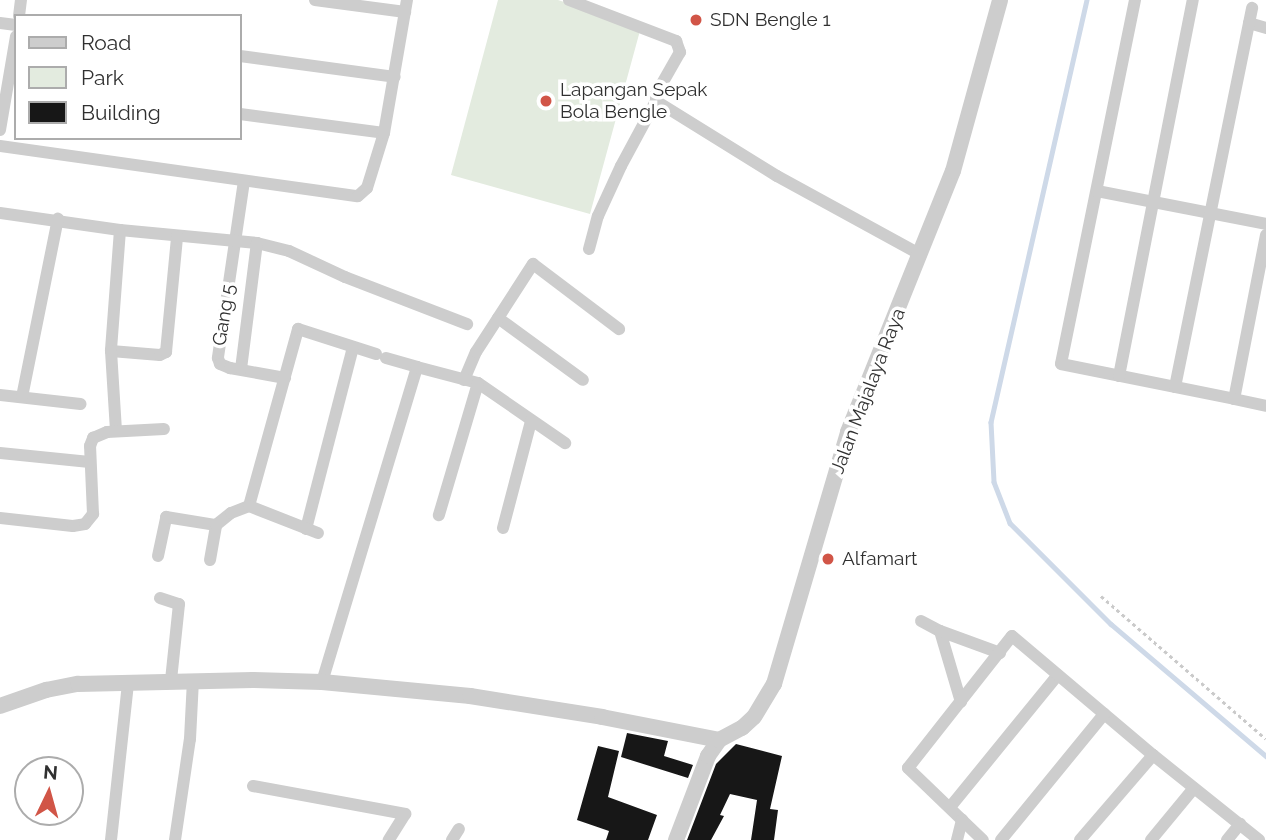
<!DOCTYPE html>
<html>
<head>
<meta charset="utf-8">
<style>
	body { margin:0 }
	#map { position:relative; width:1266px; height:840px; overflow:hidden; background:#fff; font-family:Raleway,sans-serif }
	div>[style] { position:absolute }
	.green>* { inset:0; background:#e3ebdf }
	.stream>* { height:4.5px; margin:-2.25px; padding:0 2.25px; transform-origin:2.25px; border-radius:2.25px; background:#ced9e8 }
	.building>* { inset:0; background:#171717 }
	.path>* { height:2.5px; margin-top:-1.25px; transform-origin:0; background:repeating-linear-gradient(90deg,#cacaca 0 3.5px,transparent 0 7px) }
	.minor>* { height:12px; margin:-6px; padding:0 6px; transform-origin:6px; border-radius:6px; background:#cdcdcd }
	.tertiary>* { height:16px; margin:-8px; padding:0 8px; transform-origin:8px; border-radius:8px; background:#cdcdcd }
	.dots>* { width:19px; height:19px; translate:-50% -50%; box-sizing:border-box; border:4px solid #fff; border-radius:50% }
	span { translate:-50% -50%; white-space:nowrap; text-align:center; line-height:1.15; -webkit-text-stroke:7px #fff; paint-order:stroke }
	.poi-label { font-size:19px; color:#303030 }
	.left { translate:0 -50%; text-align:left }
	.street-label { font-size:19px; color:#303030 }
	.legend { position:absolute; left:14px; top:14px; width:228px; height:126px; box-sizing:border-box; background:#fff; border:2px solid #acacac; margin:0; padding:9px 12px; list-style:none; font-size:21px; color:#303030 }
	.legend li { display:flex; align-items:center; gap:14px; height:35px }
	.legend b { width:35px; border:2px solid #acacac }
	.north { position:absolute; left:14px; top:756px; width:70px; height:70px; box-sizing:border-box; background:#fff; border:2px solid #acacac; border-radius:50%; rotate:5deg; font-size:19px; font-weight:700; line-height:28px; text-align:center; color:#303030 }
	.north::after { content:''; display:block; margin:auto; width:24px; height:32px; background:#d15547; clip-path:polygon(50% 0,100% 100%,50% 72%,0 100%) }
</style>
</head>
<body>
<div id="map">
	<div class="green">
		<i style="clip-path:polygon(498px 0,558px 0,641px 27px,590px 214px,451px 175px)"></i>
	</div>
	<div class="stream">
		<i style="left:1087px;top:0;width:433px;rotate:102.8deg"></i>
		<i style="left:991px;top:422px;width:60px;rotate:87.1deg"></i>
		<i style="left:994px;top:482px;width:44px;rotate:68.7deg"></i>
		<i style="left:1010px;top:523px;width:143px;rotate:45deg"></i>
		<i style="left:1111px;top:624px;width:204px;rotate:40.4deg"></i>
	</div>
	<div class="building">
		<i style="clip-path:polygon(627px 733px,668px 741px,664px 756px,693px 765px,688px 778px,621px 757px)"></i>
		<i style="clip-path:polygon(736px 744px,782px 756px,770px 809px,778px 810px,774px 840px,751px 840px,757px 800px,730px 794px,720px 815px,724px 816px,711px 840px,687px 840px,716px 764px)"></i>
		<i style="clip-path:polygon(598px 746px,619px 751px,608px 797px,657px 815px,648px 840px,606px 840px,609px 831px,577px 820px)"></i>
	</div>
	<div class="path">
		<i style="left:1101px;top:596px;width:218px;rotate:40.9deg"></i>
	</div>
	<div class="minor">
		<i style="left:315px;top:0;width:91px;rotate:7.6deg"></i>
		<i style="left:569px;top:0;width:115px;rotate:21deg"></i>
		<i style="left:676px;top:41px;width:12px;rotate:70deg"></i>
		<i style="left:680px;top:52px;width:48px;rotate:119.7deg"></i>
		<i style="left:656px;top:94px;width:7px;rotate:90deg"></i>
		<i style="left:656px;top:101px;width:142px;rotate:31.8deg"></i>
		<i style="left:777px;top:176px;width:164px;rotate:28.7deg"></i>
		<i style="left:1135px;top:0;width:371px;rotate:101.5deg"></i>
		<i style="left:1061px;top:364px;width:177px;rotate:11.4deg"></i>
		<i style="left:19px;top:16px;width:16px;rotate:-83deg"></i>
		<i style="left:0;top:23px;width:16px;rotate:7deg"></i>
		<i style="left:1249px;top:23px;width:18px;rotate:16deg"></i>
		<i style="left:240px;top:56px;width:156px;rotate:7.7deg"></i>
		<i style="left:240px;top:114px;width:145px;rotate:7.5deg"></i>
		<i style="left:0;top:130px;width:95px;rotate:-80.3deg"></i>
		<i style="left:0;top:146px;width:361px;rotate:8deg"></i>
		<i style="left:358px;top:196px;width:12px;rotate:-42deg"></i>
		<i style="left:367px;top:188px;width:58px;rotate:-72.8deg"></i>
		<i style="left:384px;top:133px;width:135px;rotate:-80.2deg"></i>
		<i style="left:244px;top:181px;width:179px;rotate:98.4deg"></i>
		<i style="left:218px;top:358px;width:6px;rotate:72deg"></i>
		<i style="left:220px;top:364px;width:11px;rotate:22deg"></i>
		<i style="left:230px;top:368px;width:56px;rotate:10.3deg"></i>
		<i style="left:1097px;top:191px;width:172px;rotate:11deg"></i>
		<i style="left:0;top:213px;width:121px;rotate:8.1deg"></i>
		<i style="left:120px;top:230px;width:138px;rotate:5.4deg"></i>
		<i style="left:257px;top:243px;width:33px;rotate:14deg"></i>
		<i style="left:289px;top:251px;width:62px;rotate:24.9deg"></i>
		<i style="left:345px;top:277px;width:131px;rotate:21.1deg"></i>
		<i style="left:120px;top:230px;width:121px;rotate:94.3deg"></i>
		<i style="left:111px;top:351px;width:49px;rotate:4.7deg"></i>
		<i style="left:160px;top:355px;width:7px;rotate:-27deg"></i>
		<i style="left:166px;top:352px;width:116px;rotate:-84.5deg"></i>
		<i style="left:1266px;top:235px;width:167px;rotate:101deg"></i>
		<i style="left:1234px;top:399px;width:33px;rotate:12deg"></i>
		<i style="left:589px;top:249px;width:34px;rotate:-75deg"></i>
		<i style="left:598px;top:216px;width:55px;rotate:-65.3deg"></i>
		<i style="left:621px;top:166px;width:74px;rotate:-61.7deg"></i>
		<i style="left:498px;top:318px;width:105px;rotate:36.1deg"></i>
		<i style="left:111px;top:351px;width:80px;rotate:86.4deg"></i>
		<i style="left:386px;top:358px;width:32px;rotate:16deg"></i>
		<i style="left:241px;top:369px;width:127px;rotate:-82.8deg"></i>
		<i style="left:1119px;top:376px;width:383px;rotate:-78.9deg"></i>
		<i style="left:464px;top:380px;width:30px;rotate:-67deg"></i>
		<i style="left:476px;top:352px;width:105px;rotate:-57.1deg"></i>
		<i style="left:533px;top:264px;width:108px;rotate:37.1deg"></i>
		<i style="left:478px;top:383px;width:106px;rotate:34.6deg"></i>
		<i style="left:1175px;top:387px;width:387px;rotate:-78.5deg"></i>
		<i style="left:0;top:395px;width:81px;rotate:6.4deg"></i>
		<i style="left:22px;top:397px;width:182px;rotate:-78.6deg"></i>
		<i style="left:0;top:453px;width:90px;rotate:5.7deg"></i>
		<i style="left:249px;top:506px;width:184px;rotate:-74.5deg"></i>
		<i style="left:298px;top:329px;width:82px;rotate:17.8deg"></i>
		<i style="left:0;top:518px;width:73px;rotate:6.3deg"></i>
		<i style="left:73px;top:526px;width:12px;rotate:-9deg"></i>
		<i style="left:85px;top:524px;width:13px;rotate:-51deg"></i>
		<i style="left:93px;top:514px;width:68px;rotate:-92.5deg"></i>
		<i style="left:90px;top:446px;width:9px;rotate:-69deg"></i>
		<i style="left:93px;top:438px;width:15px;rotate:-23deg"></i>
		<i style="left:107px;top:432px;width:57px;rotate:-3deg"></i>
		<i style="left:503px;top:528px;width:111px;rotate:-75.3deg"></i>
		<i style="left:306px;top:529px;width:188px;rotate:-75.5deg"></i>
		<i style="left:158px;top:556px;width:40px;rotate:-78deg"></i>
		<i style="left:166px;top:517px;width:51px;rotate:9.1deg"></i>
		<i style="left:210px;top:560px;width:36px;rotate:-80deg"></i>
		<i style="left:216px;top:525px;width:19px;rotate:-39deg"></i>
		<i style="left:231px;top:513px;width:19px;rotate:-21deg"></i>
		<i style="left:249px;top:506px;width:74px;rotate:21.4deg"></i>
		<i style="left:160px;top:598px;width:20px;rotate:18deg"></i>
		<i style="left:179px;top:604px;width:76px;rotate:96deg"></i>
		<i style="left:921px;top:621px;width:21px;rotate:28deg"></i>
		<i style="left:322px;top:682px;width:329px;rotate:-73.2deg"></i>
		<i style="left:417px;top:367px;width:63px;rotate:14.7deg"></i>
		<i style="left:478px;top:383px;width:138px;rotate:106.5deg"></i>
		<i style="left:961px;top:702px;width:74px;rotate:-106.5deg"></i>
		<i style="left:940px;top:631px;width:64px;rotate:20.1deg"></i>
		<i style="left:253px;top:786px;width:155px;rotate:10.4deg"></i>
		<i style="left:405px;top:814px;width:31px;rotate:122deg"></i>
		<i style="left:951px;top:806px;width:169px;rotate:-50.8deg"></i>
		<i style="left:962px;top:820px;width:75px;rotate:-136.1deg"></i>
		<i style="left:908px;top:768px;width:168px;rotate:-51.8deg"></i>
		<i style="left:1012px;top:636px;width:185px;rotate:40.2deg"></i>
		<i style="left:111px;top:840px;width:158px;rotate:-83.8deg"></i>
		<i style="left:175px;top:840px;width:102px;rotate:-81.6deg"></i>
		<i style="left:190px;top:739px;width:59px;rotate:-87.1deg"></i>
		<i style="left:452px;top:840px;width:13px;rotate:-58deg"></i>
		<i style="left:957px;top:840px;width:21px;rotate:-76deg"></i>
		<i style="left:962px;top:820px;width:29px;rotate:44deg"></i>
		<i style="left:1001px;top:840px;width:163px;rotate:-50.7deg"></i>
		<i style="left:1080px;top:840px;width:112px;rotate:-49.3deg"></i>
		<i style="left:1153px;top:755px;width:136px;rotate:38.7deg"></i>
		<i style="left:1151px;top:840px;width:67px;rotate:-50.4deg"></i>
		<i style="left:1227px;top:840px;width:21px;rotate:-51deg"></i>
	</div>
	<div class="tertiary">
		<i style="left:0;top:706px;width:49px;rotate:-19.2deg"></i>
		<i style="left:46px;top:690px;width:33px;rotate:-11deg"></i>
		<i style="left:78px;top:684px;width:175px;rotate:-1.3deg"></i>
		<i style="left:253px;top:680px;width:69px;rotate:1.7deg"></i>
		<i style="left:322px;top:682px;width:149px;rotate:5.4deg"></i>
		<i style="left:470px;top:696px;width:134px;rotate:9deg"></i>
		<i style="left:602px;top:717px;width:119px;rotate:11.1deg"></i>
		<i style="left:676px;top:840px;width:90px;rotate:-69.1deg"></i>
		<i style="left:708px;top:756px;width:19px;rotate:-55deg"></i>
		<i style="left:719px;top:740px;width:26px;rotate:-28deg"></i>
		<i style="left:742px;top:728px;width:16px;rotate:-43deg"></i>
		<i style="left:754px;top:717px;width:39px;rotate:-59deg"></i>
		<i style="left:774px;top:684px;width:263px;rotate:-73.6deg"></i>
		<i style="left:848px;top:432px;width:281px;rotate:-68.1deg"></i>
		<i style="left:953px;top:171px;width:177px;rotate:-74.6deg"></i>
	</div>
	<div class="dots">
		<i style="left:696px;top:20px;background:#d15547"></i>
		<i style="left:546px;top:101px;background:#d15547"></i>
		<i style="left:828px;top:559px;background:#d15547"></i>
	</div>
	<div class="poi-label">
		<span class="left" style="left:710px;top:20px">SDN Bengle 1</span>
		<span class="left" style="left:560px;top:101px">Lapangan Sepak<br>Bola Bengle</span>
		<span class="left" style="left:842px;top:559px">Alfamart</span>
	</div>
	<div class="street-label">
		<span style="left:224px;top:315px;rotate:-81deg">Gang 5</span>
		<span style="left:868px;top:391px;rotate:-69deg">Jalan Majalaya Raya</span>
	</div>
	<ul class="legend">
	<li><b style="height:9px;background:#cdcdcd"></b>Road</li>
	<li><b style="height:19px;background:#e3ebdf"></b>Park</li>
	<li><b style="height:19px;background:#171717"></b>Building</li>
	</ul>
	<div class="north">N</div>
</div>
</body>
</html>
